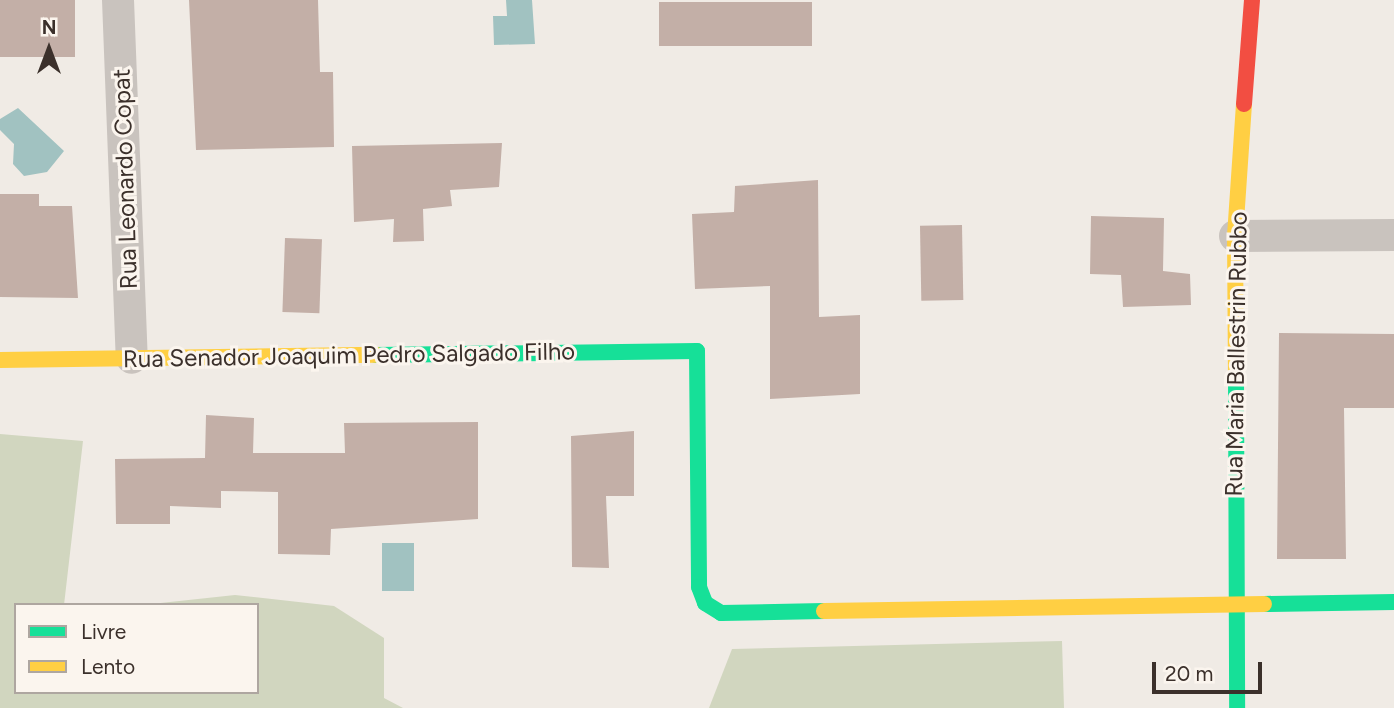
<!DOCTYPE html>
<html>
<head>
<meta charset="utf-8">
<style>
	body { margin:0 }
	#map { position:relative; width:1394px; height:708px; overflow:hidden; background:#f0ebe5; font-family:Figtree,sans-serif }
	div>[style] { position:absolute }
	.green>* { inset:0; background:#d1d6bf }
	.water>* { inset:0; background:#a1c2c1; transform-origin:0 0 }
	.building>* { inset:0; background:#c3afa7; transform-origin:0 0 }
	.street>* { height:32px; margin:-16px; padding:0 16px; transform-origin:16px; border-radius:16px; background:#c9c3be }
	.fast>* { height:16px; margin:-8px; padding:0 8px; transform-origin:8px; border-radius:8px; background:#16e098 }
	.slow>* { height:16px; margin:-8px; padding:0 8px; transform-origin:8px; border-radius:8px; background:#ffcf43 }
	.jam>* { height:16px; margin:-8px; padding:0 8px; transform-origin:8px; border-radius:8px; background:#f24e42 }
	span { translate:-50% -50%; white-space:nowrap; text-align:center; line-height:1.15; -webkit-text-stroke:6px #fbf5ee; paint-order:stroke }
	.street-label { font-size:24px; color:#3b302b }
	.legend { position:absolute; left:14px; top:603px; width:245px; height:91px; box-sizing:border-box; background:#fbf5ee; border:2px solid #aea6a0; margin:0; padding:9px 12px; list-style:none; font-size:21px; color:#3b302b }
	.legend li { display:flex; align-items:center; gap:14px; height:35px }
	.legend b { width:35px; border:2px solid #aea6a0 }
	.north { position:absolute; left:14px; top:14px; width:70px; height:70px; -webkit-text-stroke:5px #fbf5ee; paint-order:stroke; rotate:0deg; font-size:19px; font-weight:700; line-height:28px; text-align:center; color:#3b302b }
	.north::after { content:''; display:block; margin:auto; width:24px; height:32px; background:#3b302b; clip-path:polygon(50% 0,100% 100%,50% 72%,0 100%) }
	.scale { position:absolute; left:1152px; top:662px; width:110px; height:32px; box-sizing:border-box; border:4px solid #3b302b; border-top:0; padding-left:9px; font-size:21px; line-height:24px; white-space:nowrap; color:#3b302b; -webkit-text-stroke:5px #fbf5ee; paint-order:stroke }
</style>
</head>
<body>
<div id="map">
	<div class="green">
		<i style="clip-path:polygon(0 434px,83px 441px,64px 605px,16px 605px,16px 692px,257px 692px,257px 605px,142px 605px,235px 595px,334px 606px,384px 638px,384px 698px,403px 708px,0 708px)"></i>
		<i style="clip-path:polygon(1062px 641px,1064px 708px,709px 708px,732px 649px)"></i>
	</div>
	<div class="water">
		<i style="clip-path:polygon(506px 0,532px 0,535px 44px,494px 45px,493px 16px,507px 16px)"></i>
		<i style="clip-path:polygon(18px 108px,64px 151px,47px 172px,24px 176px,13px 164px,14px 144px,0 130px,0 119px)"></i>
		<i style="left:414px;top:543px;width:48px;height:32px;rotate:90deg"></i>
	</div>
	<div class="building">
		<i style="left:0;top:0;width:75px;height:57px"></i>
		<i style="clip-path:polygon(189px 0,318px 0,320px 72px,333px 72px,334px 147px,196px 150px)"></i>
		<i style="left:659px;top:2px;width:153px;height:44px"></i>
		<i style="clip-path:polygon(502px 143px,499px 187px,450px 190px,452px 206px,423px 209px,424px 241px,393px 242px,394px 219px,354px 222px,352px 146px)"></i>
		<i style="clip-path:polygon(818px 180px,819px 317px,860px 315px,860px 394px,770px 399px,770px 286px,695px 289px,692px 214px,734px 212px,735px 186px)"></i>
		<i style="clip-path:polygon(0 194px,39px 194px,39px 206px,72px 206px,78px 298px,0 297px)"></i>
		<i style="clip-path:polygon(1091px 216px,1164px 218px,1163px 271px,1190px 274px,1191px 305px,1123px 307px,1121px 275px,1090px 274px)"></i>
		<i style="left:962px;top:225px;width:75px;height:42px;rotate:89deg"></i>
		<i style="left:285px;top:238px;width:37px;height:74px;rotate:2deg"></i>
		<i style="clip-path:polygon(1279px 333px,1394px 334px,1394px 408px,1344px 408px,1346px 559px,1277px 559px)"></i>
		<i style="clip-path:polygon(206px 415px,254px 418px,253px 453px,345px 453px,344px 423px,478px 422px,478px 519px,331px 529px,330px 555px,278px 554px,278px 492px,221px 491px,221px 508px,170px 506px,170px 524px,116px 524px,115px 459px,205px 458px)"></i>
		<i style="clip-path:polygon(634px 431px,634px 496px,606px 496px,609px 568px,572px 567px,571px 436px)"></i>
	</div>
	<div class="street">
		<i style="left:118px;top:0;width:358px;rotate:87.8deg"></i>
		<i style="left:1235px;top:236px;width:159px;rotate:-0.4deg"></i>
	</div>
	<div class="fast">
		<i style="left:376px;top:355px;width:321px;rotate:-0.7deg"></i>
		<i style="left:697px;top:351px;width:236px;rotate:89.5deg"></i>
		<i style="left:699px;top:587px;width:17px;rotate:69deg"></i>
		<i style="left:705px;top:603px;width:19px;rotate:32deg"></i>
		<i style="left:721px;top:613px;width:103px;rotate:-1.1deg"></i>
		<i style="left:1236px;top:378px;width:330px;rotate:89.8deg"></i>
		<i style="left:1264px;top:604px;width:130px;rotate:-0.9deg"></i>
	</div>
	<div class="slow">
		<i style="left:0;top:360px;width:376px;rotate:-0.8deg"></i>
		<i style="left:1236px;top:378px;width:142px;rotate:-90.4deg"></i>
		<i style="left:1235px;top:236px;width:132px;rotate:-86.1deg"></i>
		<i style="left:824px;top:611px;width:440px;rotate:-0.9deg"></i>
	</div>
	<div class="jam">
		<i style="left:1244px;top:104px;width:104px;rotate:-85.6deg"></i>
	</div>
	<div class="street-label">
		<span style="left:125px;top:179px;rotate:-92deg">Rua Leonardo Copat</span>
		<span style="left:1236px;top:354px;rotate:-89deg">Rua Maria Ballestrin Rubbo</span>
		<span style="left:349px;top:355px;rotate:-1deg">Rua Senador Joaquim Pedro Salgado Filho</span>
	</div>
	<ul class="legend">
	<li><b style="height:9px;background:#16e098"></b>Livre</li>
	<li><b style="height:9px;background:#ffcf43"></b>Lento</li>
	</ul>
	<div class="north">N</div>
	<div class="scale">20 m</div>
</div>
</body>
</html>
